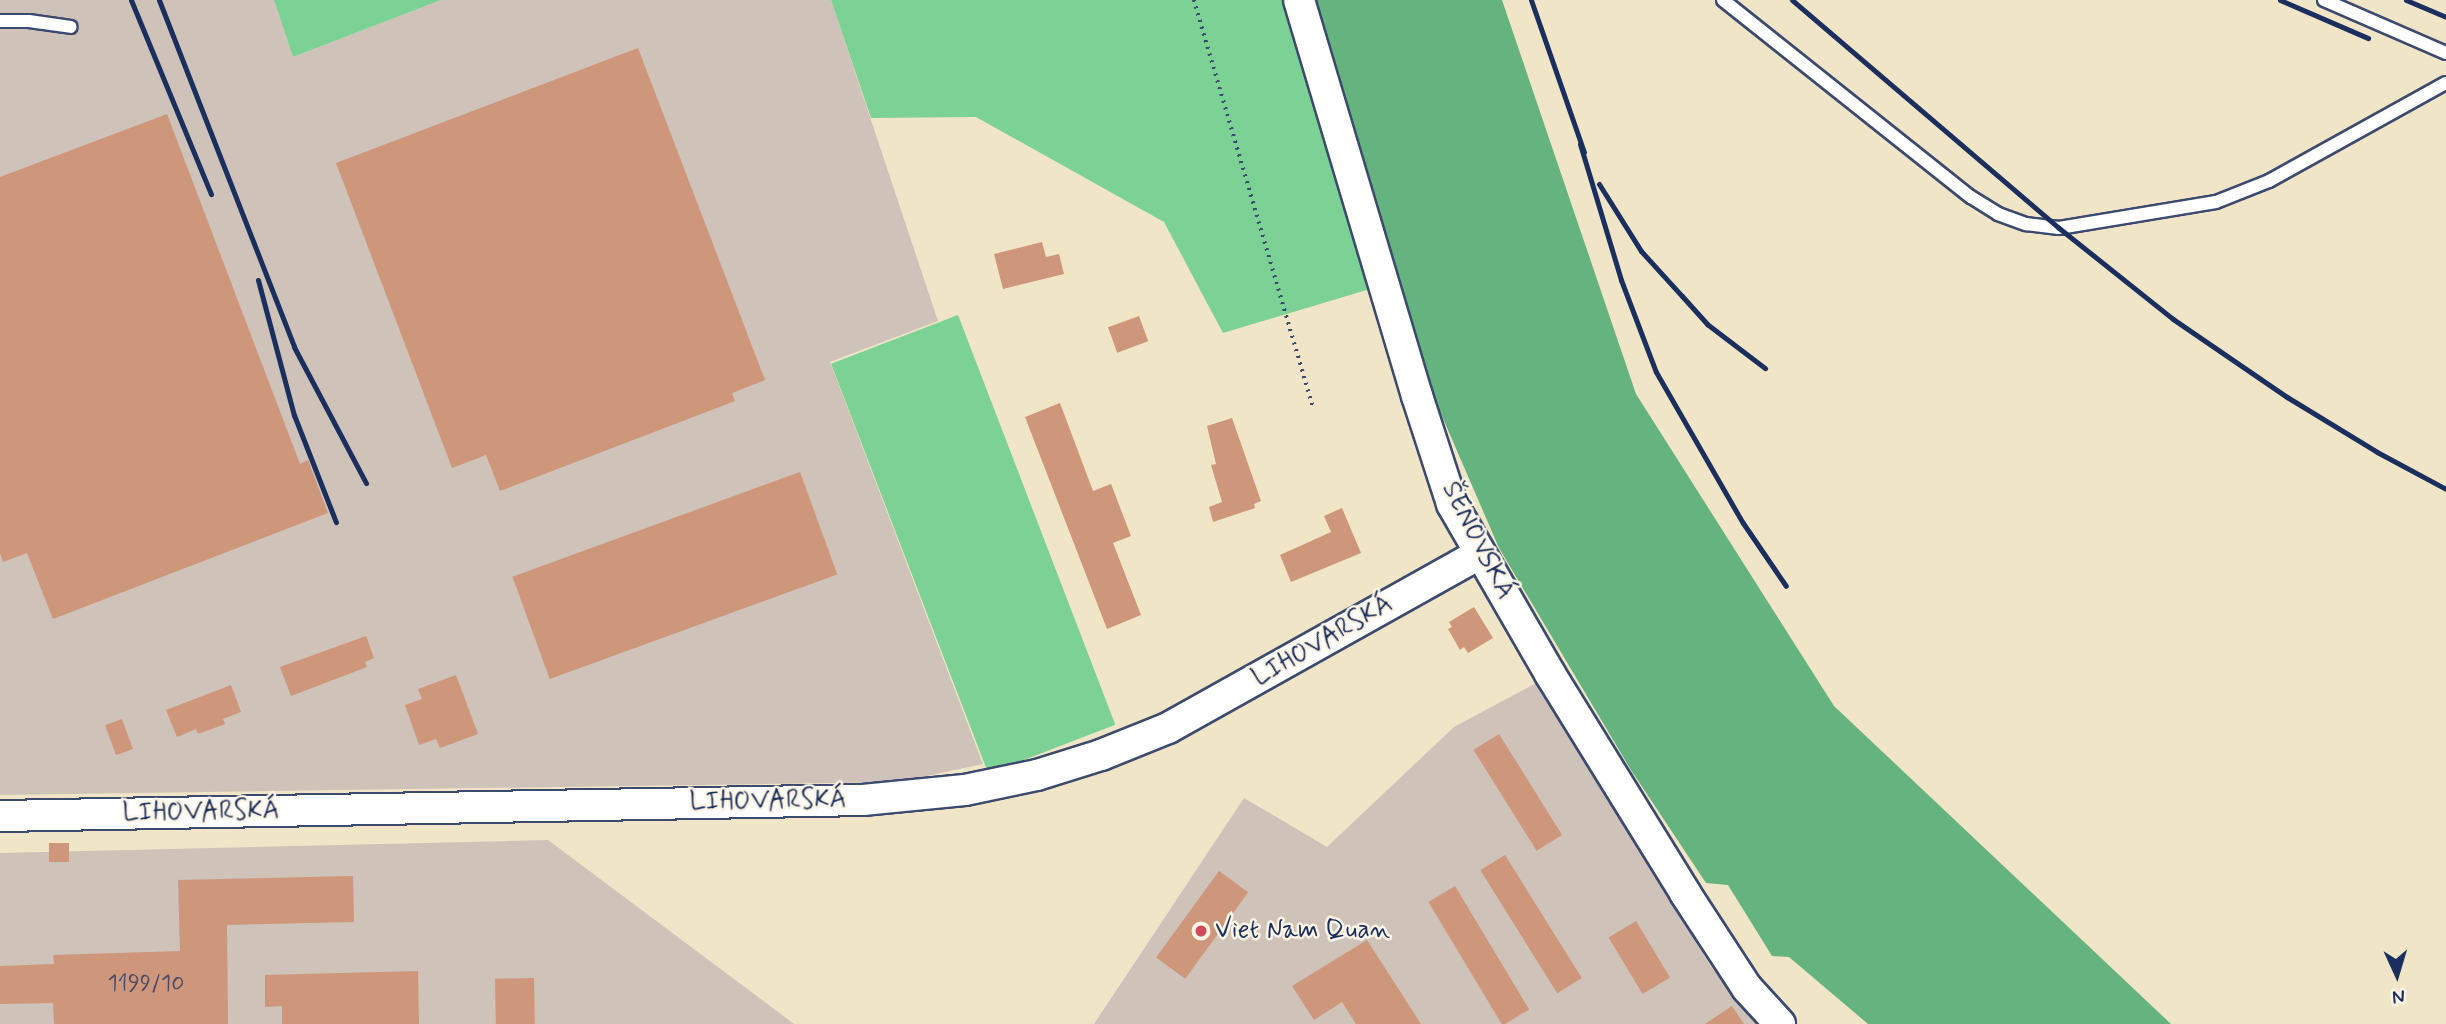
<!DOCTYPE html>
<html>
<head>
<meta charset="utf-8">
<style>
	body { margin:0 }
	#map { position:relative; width:2446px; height:1024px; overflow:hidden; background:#f1e5c7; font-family:Mynerve,sans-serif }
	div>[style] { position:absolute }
	.industrial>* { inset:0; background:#cec2b9 }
	.green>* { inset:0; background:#7cd194; transform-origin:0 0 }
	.forest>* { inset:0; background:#65b37e }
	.building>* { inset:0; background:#ce967a; transform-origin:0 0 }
	.path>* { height:3.5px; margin-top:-1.75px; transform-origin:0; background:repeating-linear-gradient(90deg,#3b4a6e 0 2px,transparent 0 7px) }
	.roads { filter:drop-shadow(2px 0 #3b4a6e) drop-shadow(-2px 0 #3b4a6e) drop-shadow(0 2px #3b4a6e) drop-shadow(0 -2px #3b4a6e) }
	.service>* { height:12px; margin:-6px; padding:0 6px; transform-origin:6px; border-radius:6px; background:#fff }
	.tertiary>* { height:30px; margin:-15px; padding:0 15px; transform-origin:15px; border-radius:15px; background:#fff }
	.rail>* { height:5px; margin:-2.5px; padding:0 2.5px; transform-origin:2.5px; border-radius:2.5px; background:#1b2f5e }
	.dots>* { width:19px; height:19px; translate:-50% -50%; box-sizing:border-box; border:4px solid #fcf5e5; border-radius:50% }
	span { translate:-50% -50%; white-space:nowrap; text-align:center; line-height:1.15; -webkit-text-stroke:5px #fcf5e5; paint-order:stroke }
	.number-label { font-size:23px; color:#484965 }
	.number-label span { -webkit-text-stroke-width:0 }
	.street-label { font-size:26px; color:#1b2f5e }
	.poi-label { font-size:26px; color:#1b2f5e }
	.left { translate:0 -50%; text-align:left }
	.north { position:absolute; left:2362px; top:940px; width:70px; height:70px; -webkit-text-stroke:5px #fcf5e5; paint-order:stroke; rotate:176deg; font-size:19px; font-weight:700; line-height:28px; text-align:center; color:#1b2f5e }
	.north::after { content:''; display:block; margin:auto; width:24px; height:32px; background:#1b2f5e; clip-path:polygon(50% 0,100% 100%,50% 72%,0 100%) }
</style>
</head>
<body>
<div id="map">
	<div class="industrial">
		<i style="clip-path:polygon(0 0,274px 0,293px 57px,441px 0,831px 0,938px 321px,830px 362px,983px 764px,898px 782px,0 795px)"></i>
		<i style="clip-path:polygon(1540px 681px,1709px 964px,1758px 1024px,1094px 1024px,1244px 798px,1327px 847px,1454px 727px)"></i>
		<i style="clip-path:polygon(548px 840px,794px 1024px,0 1024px,0 853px)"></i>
	</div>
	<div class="green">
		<i style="clip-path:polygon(274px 0,441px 0,293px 57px)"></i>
		<i style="clip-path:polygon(831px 0,1284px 0,1370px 289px,1223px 333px,1164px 222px,976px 117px,871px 118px)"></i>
		<i style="left:958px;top:315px;width:439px;height:136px;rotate:69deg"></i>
	</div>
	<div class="forest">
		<i style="clip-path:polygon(1314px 0,1502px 0,1636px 394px,1834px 706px,2171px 1024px,1868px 1024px,1789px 957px,1772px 956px,1728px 885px,1706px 883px,1631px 770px,1499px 548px,1429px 386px)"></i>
	</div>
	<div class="building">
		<i style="clip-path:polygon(638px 48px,765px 380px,732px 393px,735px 401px,500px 491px,486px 455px,452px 468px,336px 163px)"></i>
		<i style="clip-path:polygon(167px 114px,300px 464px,308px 460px,328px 513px,53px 619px,27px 553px,3px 562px,0 553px,0 177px)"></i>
		<i style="clip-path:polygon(1042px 242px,1046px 257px,1059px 254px,1064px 274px,1003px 289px,994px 254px)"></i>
		<i style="left:1139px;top:316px;width:27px;height:33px;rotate:70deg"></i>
		<i style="clip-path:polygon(1060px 403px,1093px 491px,1111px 484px,1131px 536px,1113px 543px,1141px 615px,1107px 629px,1025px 417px)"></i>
		<i style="clip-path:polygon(1232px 418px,1261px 501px,1254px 504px,1255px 508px,1213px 522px,1209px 507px,1222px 502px,1211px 465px,1216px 464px,1207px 426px)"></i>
		<i style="left:800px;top:472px;width:109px;height:306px;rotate:70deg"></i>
		<i style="clip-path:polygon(1342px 508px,1361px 553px,1291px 582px,1280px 555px,1331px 532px,1324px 516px)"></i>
		<i style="clip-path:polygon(1474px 607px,1493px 638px,1468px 653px,1464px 647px,1460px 650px,1448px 629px,1452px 627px,1449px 622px)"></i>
		<i style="clip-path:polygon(366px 636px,374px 658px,365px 662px,367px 667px,291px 696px,280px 667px)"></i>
		<i style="clip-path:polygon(456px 675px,478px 734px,440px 748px,436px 739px,419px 745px,405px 705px,422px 699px,418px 689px)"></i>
		<i style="clip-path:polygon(231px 685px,241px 712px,223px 719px,225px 724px,198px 734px,196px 729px,177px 737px,166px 710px)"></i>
		<i style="left:122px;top:719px;width:32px;height:18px;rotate:70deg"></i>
		<i style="left:1499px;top:734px;width:119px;height:30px;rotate:58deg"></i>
		<i style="left:49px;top:843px;width:20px;height:19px"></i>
		<i style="left:1505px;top:855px;width:145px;height:29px;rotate:58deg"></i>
		<i style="left:1219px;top:871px;width:36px;height:107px;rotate:36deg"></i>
		<i style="clip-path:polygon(353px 876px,354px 922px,227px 925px,228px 1024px,54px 1024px,53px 1003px,0 1004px,0 966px,54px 964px,53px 955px,180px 951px,178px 880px)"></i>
		<i style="left:1455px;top:886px;width:144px;height:31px;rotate:59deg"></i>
		<i style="left:1636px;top:921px;width:66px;height:32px;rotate:59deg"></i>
		<i style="clip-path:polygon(1367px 940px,1421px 1024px,1356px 1024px,1342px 1002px,1314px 1020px,1292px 986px)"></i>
		<i style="clip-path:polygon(418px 971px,419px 1024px,282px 1024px,282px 1006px,265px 1007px,265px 975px)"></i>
		<i style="left:534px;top:978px;width:46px;height:39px;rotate:89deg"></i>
		<i style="clip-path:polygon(1732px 1006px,1744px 1024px,1705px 1024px)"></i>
	</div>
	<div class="path">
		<i style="left:1194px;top:0;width:425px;rotate:73.7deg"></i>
	</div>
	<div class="roads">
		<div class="service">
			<i style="left:1723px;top:0;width:317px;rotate:38.5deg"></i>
			<i style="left:1971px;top:197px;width:32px;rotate:32deg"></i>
			<i style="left:1998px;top:214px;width:30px;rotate:20deg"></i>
			<i style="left:2026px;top:224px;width:33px;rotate:7deg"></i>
			<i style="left:2059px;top:228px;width:159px;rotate:-9.4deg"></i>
			<i style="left:2216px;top:202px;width:57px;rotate:-21.6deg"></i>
			<i style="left:2269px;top:181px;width:202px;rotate:-29deg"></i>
			<i style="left:2324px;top:0;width:133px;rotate:23.5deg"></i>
			<i style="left:0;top:21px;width:29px"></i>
			<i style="left:29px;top:21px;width:42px;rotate:8.1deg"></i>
		</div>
		<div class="tertiary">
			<i style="left:1299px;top:0;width:413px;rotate:73.4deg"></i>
			<i style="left:1417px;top:396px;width:114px;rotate:72deg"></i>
			<i style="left:1452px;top:504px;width:196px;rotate:60deg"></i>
			<i style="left:1550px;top:674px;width:257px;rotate:58.3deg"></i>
			<i style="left:1685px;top:893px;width:113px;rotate:56.9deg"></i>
			<i style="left:1747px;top:988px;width:49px;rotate:47.5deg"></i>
			<i style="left:0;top:816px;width:863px;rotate:-1.06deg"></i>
			<i style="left:863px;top:800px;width:102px;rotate:-5.6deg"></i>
			<i style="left:965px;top:790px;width:74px;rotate:-11.8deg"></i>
			<i style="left:1037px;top:775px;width:67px;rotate:-17.4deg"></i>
			<i style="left:1101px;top:755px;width:72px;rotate:-21.9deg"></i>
			<i style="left:1168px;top:728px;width:356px;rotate:-29.2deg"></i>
		</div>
	</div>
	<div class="rail">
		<i style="left:131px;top:0;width:210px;rotate:67.6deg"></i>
		<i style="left:159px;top:0;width:372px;rotate:68.7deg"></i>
		<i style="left:294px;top:347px;width:154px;rotate:62.1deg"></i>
		<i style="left:1531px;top:0;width:161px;rotate:70.8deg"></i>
		<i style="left:1792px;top:0;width:351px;rotate:40.5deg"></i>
		<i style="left:2059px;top:228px;width:146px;rotate:38.6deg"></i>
		<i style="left:2173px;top:319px;width:138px;rotate:34.4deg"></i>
		<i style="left:2287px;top:397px;width:105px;rotate:31.4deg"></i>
		<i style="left:2377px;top:452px;width:78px;rotate:28.2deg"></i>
		<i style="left:2280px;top:0;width:96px;rotate:23.4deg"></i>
		<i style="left:2406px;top:0;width:43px;rotate:23deg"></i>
		<i style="left:1580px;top:144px;width:142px;rotate:73.2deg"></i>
		<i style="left:1621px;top:280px;width:98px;rotate:69.2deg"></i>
		<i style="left:1656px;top:372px;width:174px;rotate:60.1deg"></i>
		<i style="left:1743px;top:523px;width:76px;rotate:55.7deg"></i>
		<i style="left:1599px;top:184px;width:79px;rotate:57.9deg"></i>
		<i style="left:1641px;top:251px;width:61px;rotate:47.7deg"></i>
		<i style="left:1682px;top:296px;width:38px;rotate:48deg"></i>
		<i style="left:1707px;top:324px;width:73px;rotate:37.2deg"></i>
		<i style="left:258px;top:280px;width:140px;rotate:75.1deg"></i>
		<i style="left:294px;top:415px;width:115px;rotate:68.6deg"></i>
	</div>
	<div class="dots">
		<i style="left:1201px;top:931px;background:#d1495b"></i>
	</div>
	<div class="number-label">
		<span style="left:146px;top:984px">1199/10</span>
	</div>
	<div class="street-label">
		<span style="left:1477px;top:541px;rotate:63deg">ŠENOVSKÁ</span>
		<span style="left:1323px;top:642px;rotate:-30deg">LIHOVARSKÁ</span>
		<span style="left:768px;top:802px;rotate:-1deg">LIHOVARSKÁ</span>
		<span style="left:201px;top:813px;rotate:-1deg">LIHOVARSKÁ</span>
	</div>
	<div class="poi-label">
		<span class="left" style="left:1215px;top:931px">Viet Nam Quan</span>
	</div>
	<div class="north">N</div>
</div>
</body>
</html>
